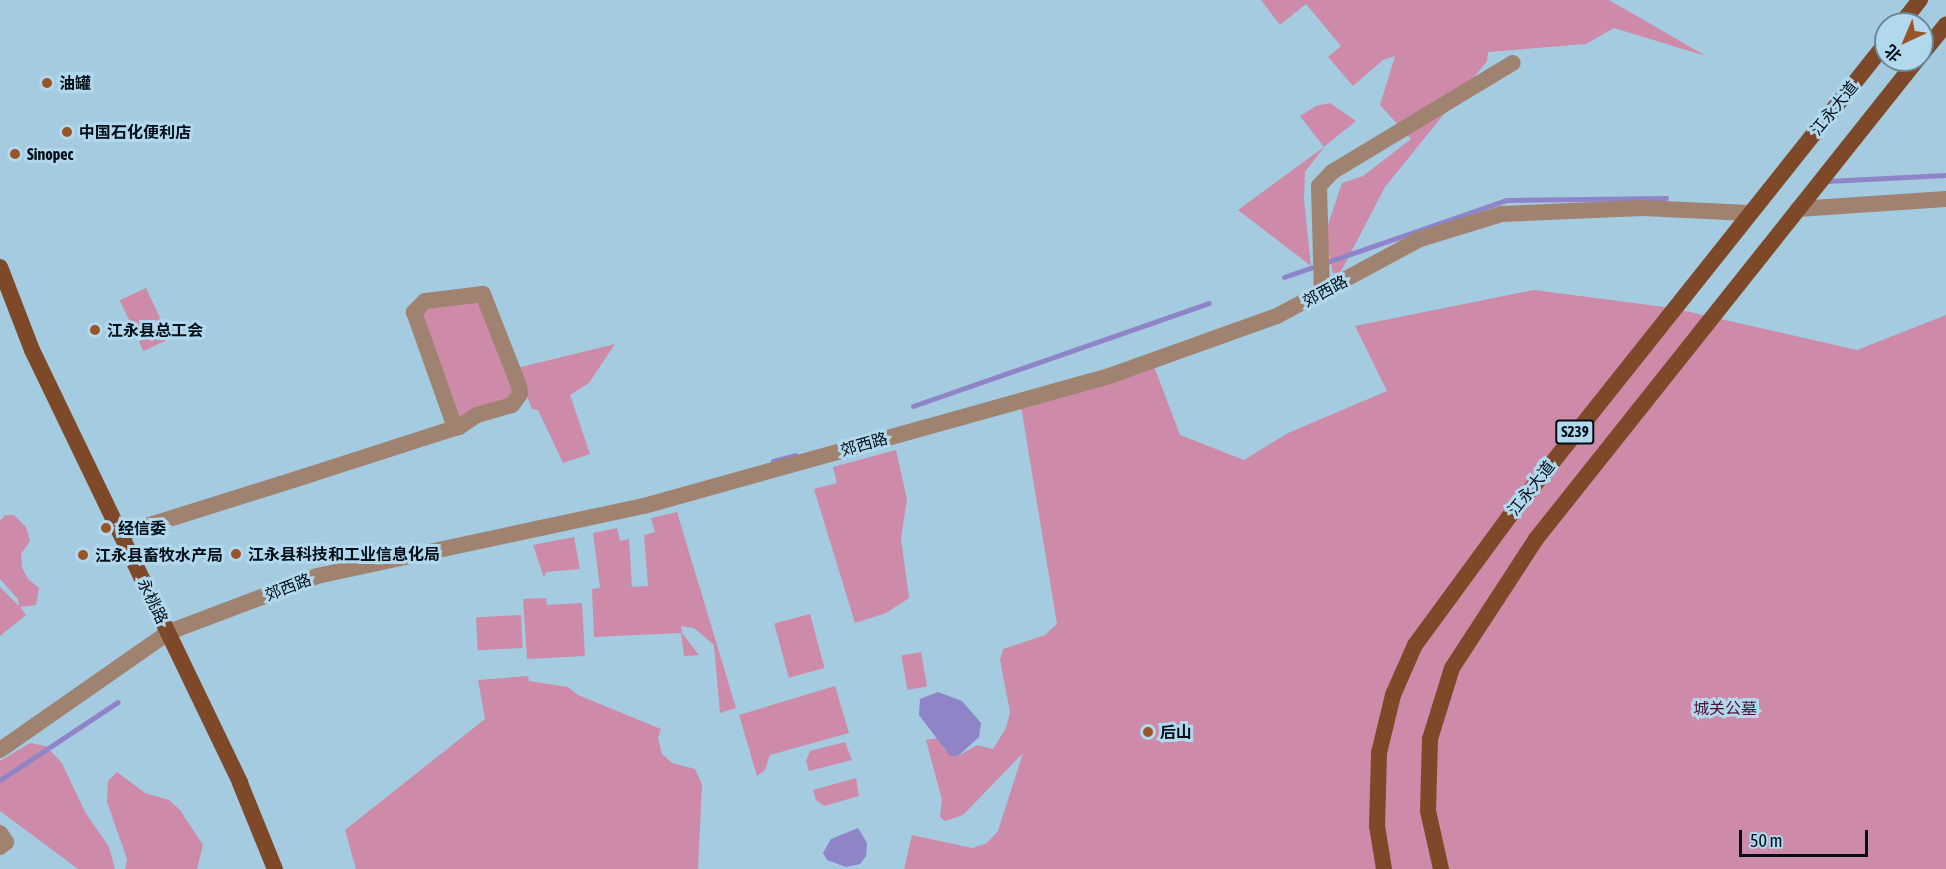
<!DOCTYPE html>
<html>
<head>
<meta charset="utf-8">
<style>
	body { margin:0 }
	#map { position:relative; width:1946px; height:869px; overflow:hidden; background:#a4cbe0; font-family:"Asap Condensed","Noto Sans SC",sans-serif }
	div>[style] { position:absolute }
	.green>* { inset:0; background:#cd8ba9; transform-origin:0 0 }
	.water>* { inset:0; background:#8f84c7 }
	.stream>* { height:5px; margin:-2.5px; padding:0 2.5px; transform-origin:2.5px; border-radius:2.5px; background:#8f84c7 }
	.minor>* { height:16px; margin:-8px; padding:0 8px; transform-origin:8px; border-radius:8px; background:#a08271 }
	.tertiary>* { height:16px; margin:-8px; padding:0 8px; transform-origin:8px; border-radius:8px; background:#a08271 }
	.primary>* { height:16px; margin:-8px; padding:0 8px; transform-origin:8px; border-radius:8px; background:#7e4929 }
	.dots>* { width:16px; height:16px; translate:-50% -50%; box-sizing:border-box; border:3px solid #b1d8ed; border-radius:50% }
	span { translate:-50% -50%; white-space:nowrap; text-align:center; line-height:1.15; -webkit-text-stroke:6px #b1d8ed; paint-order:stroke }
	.shield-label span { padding:2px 4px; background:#b1d8ed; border:2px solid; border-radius:4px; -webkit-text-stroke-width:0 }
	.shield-label { font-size:15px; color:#020e15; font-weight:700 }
	.poi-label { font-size:16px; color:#020e15; font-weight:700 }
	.left { translate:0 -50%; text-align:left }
	.street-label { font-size:16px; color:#020e15 }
	.park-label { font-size:16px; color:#510f34 }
	.north { position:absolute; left:1874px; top:12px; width:60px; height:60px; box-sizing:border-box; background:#b1d8ed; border:2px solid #6b8797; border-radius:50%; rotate:224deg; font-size:16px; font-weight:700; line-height:24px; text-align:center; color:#020e15 }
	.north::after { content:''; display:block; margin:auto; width:21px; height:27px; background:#995428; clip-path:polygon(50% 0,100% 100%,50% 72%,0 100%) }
	.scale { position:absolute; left:1739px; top:830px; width:129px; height:27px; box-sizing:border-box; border:3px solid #020e15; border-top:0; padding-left:8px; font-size:18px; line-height:21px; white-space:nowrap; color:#020e15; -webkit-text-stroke:4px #b1d8ed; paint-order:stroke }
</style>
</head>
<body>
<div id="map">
	<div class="green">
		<i style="clip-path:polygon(1261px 0,1609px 0,1706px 56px,1614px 28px,1586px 44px,1488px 52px,1487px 61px,1385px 187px,1335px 283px,1325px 234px,1342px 183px,1363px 176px,1411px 139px,1380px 105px,1395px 56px,1383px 60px,1353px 86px,1328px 57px,1341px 46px,1306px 4px,1280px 25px)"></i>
		<i style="clip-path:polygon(1330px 103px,1356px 121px,1325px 146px,1305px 172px,1304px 200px,1311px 266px,1238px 210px,1324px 147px,1300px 116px,1316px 106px)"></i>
		<i style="left:146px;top:288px;width:56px;height:29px;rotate:65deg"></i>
		<i style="clip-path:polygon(1534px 290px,1672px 308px,1857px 350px,1946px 315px,1946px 869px,904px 869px,912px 835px,972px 848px,987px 843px,998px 831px,1023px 753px,963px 815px,945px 821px,940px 817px,942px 800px,926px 740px,939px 738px,945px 750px,958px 756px,977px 745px,993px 749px,1006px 728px,1010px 712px,1000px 660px,1003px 649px,1045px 635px,1057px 624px,1020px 400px,1152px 361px,1180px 435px,1244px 460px,1288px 433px,1387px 391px,1355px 326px)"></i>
		<i style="clip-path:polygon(483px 294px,520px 394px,459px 427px,416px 307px)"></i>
		<i style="clip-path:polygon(615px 344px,589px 383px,570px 395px,590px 454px,563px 463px,538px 410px,532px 409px,517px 368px)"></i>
		<i style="clip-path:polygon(896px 450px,907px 499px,901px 538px,909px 598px,886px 613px,855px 623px,814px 489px,837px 483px,833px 467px)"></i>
		<i style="clip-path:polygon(677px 512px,736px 708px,720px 713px,714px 645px,694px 628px,681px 626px,682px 633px,699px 655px,684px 656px,681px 633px,594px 637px,592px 589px,600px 588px,593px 533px,617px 528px,620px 541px,629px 539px,632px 587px,648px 586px,644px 535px,655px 532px,651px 518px)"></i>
		<i style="clip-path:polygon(5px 515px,14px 515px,26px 527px,30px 541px,21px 554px,22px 567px,28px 579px,39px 588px,36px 605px,20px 607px,26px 615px,0 636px,0 587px,19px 606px,18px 599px,0 579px,0 521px)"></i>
		<i style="clip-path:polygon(574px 537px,580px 569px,546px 572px,544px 578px,533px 545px)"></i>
		<i style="clip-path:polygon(546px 598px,547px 605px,582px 603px,585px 656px,527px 659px,523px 599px)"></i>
		<i style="left:810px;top:614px;width:56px;height:37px;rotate:75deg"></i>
		<i style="left:521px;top:615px;width:33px;height:45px;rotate:87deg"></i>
		<i style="left:921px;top:652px;width:35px;height:20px;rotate:80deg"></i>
		<i style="clip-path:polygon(528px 676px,529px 681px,568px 687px,578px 695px,661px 729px,658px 738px,662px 754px,672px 763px,695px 769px,702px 785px,698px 869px,356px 869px,345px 830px,485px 719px,478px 680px)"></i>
		<i style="clip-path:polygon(835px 686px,849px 733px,770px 755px,765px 770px,757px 776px,739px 715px)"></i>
		<i style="clip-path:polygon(845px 742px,852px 760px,809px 771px,806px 761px,810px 751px)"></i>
		<i style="clip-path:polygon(30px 743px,46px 746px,62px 763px,85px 812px,109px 847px,115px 869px,78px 869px,0 811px,0 761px)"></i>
		<i style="clip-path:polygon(117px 772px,145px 793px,169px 800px,180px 810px,203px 845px,197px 869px,125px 869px,127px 859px,107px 802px,108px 781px)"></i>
		<i style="clip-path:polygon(856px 778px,859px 796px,824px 806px,816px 800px,813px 790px)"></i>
	</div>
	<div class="water">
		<i style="clip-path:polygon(938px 692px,962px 701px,981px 723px,979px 737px,958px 756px,950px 756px,919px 715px,920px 699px)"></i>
		<i style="clip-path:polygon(858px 828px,867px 843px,866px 856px,860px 864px,846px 867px,827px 860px,823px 853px,831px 839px)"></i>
	</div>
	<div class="stream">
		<i style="left:1827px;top:181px;width:119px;rotate:-2.9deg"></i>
		<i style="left:1284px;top:277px;width:235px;rotate:-19.1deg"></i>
		<i style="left:1506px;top:200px;width:160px;rotate:-0.7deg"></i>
		<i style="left:913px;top:406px;width:313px;rotate:-19.2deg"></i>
		<i style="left:773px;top:461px;width:23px;rotate:-15deg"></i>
		<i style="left:0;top:780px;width:141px;rotate:-33.5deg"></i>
	</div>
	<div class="minor">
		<i style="left:1322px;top:294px;width:108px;rotate:-91.6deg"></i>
		<i style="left:1319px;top:186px;width:19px;rotate:-47deg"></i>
		<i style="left:1332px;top:172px;width:211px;rotate:-31.1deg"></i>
		<i style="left:121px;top:534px;width:200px;rotate:-17.4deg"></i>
		<i style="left:312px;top:474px;width:95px;rotate:-17.9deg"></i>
		<i style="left:402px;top:445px;width:56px;rotate:-17.8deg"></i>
		<i style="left:455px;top:428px;width:4px;rotate:-14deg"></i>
		<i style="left:459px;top:427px;width:22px;rotate:-34deg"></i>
		<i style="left:477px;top:415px;width:36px;rotate:-16deg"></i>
		<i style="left:512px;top:405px;width:14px;rotate:-54deg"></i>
		<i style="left:520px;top:394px;width:8px;rotate:-97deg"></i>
		<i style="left:519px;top:386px;width:99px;rotate:-111.4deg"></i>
		<i style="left:483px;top:294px;width:58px;rotate:173.1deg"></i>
		<i style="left:425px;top:301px;width:16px;rotate:135deg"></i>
		<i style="left:414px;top:312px;width:123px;rotate:70.5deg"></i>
		<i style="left:0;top:750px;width:206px;rotate:-34.9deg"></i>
		<i style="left:169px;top:632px;width:158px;rotate:-20.7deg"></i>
		<i style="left:317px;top:576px;width:334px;rotate:-12.1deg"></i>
		<i style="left:644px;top:506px;width:486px;rotate:-15.6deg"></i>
		<i style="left:1112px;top:375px;width:175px;rotate:-19.7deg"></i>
		<i style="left:1277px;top:316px;width:162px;rotate:-28.3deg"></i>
		<i style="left:1420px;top:239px;width:86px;rotate:-17deg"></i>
		<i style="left:1502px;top:214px;width:141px;rotate:-2.4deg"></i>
		<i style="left:1643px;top:208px;width:106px;rotate:2.7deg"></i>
		<i style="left:0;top:833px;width:11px;rotate:56deg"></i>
		<i style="left:6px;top:842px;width:8px;rotate:140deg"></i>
	</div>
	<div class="tertiary">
		<i style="left:1798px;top:209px;width:148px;rotate:-3.9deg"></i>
	</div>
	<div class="primary">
		<i style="left:1901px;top:24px;width:31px;rotate:-52deg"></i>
		<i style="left:1922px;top:54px;width:38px;rotate:-51deg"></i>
		<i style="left:0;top:267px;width:89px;rotate:68.9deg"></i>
		<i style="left:32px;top:350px;width:480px;rotate:64.3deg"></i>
		<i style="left:240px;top:783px;width:93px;rotate:67.9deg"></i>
		<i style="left:1384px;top:869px;width:44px;rotate:-99.2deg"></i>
		<i style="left:1377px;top:826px;width:73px;rotate:-88.4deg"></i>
		<i style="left:1379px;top:753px;width:60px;rotate:-76.4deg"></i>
		<i style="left:1393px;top:695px;width:55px;rotate:-66.3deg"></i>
		<i style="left:1415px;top:645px;width:159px;rotate:-53.7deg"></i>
		<i style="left:1509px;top:517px;width:606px;rotate:-51.5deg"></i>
		<i style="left:1441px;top:869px;width:59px;rotate:-102.6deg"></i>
		<i style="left:1428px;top:811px;width:72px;rotate:-88.4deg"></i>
		<i style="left:1430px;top:739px;width:74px;rotate:-72.8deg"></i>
		<i style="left:1452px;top:668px;width:154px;rotate:-56.9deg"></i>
		<i style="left:1536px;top:539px;width:612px;rotate:-51.5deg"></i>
	</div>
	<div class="dots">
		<i style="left:47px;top:83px;background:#995428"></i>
		<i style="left:67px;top:132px;background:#995428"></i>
		<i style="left:15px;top:154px;background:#995428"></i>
		<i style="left:95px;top:330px;background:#995428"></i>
		<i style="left:106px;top:528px;background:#995428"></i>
		<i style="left:236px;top:554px;background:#995428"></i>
		<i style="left:83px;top:555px;background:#995428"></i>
		<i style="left:1148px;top:732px;background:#995428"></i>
	</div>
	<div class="shield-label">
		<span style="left:1575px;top:432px">S239</span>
	</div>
	<div class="poi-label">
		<span class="left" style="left:59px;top:83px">油罐</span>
		<span class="left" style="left:79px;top:132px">中国石化便利店</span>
		<span class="left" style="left:27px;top:154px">Sinopec</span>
		<span class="left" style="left:107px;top:330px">江永县总工会</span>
		<span class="left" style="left:118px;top:528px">经信委</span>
		<span class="left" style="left:248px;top:554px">江永县科技和工业信息化局</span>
		<span class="left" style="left:95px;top:555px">江永县畜牧水产局</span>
		<span class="left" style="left:1160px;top:732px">后山</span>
	</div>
	<div class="street-label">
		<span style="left:1834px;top:108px;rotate:-51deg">江永大道</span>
		<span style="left:1325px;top:291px;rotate:-28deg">郊西路</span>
		<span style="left:864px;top:444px;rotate:-16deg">郊西路</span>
		<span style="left:1531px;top:488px;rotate:-52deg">江永大道</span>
		<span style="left:288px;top:587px;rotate:-21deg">郊西路</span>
		<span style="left:153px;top:601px;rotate:64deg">永桃路</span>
	</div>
	<div class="park-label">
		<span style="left:1725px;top:708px">城关公墓</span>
	</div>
	<div class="north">北</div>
	<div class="scale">50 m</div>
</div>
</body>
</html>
